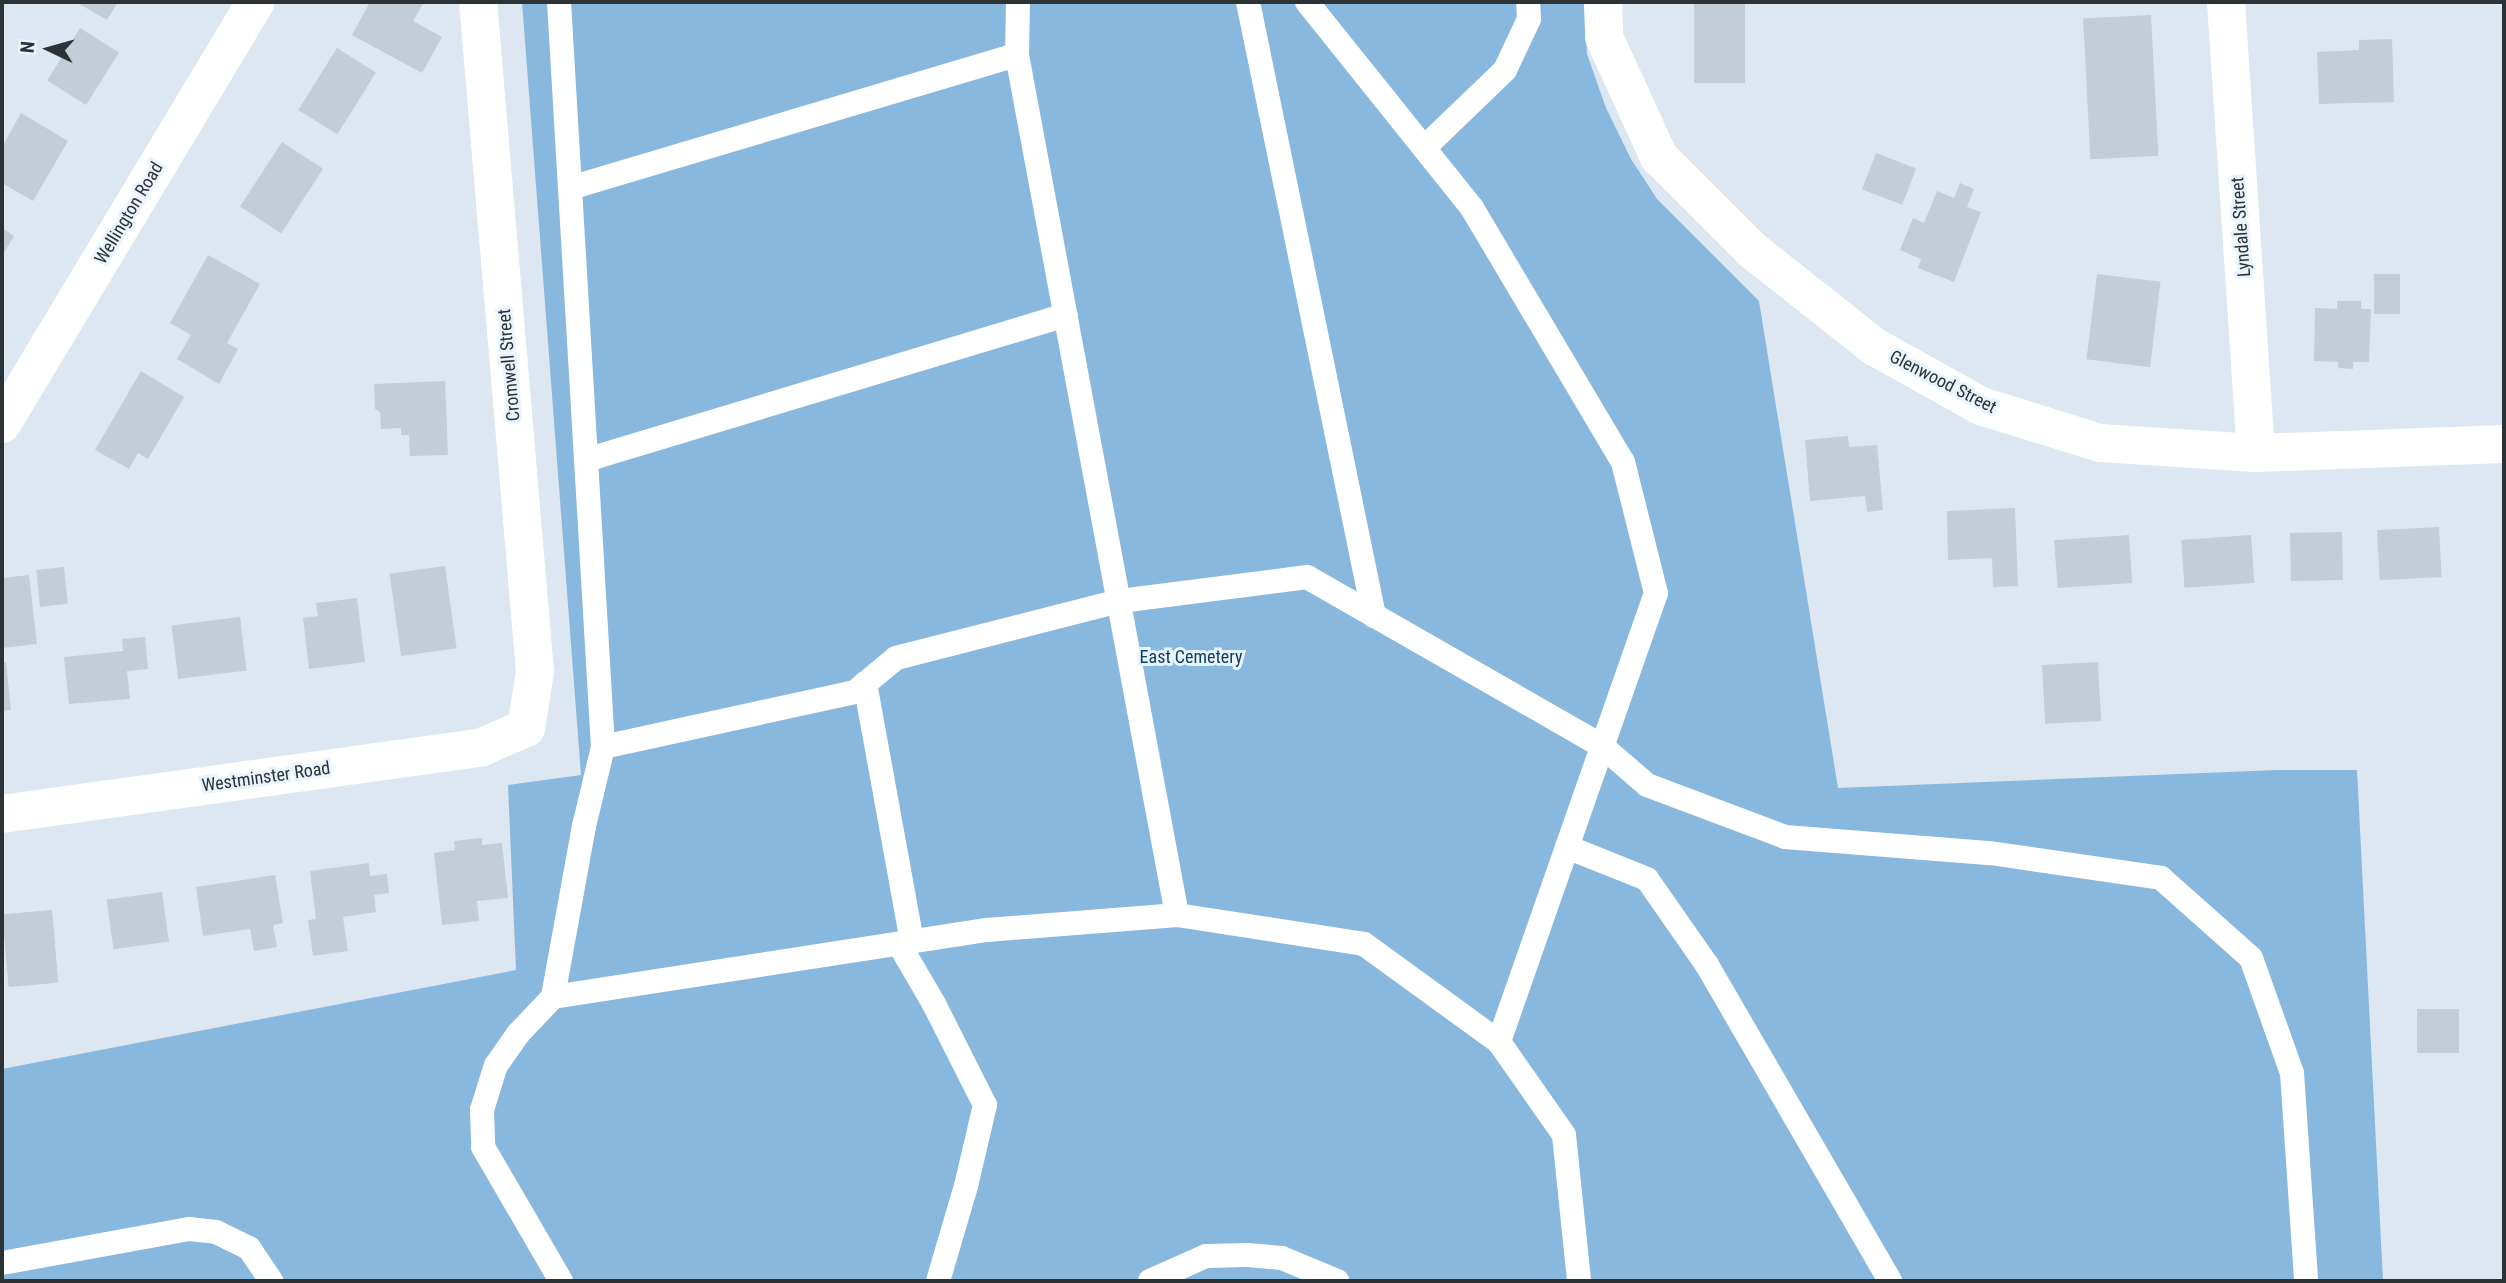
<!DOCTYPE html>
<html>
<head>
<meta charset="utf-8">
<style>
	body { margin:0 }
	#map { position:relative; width:2506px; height:1283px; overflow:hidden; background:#dce7f1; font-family:"Roboto Condensed",sans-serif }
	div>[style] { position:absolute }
	.green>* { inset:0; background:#89b8df }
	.building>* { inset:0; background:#c2cdd7; transform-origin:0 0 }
	.service>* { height:24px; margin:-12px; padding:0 12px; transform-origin:12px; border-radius:12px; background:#fff }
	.minor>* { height:38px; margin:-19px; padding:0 19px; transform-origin:19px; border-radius:19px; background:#fff }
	span { translate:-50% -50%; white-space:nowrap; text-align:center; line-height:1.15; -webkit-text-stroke:6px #e9f4fe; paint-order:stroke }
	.street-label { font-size:18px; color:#2d3235 }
	.park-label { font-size:18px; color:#0b3e60 }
	.frame { position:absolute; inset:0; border:4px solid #2d3235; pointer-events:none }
	.north { position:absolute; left:14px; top:14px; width:70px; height:70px; -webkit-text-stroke:5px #e9f4fe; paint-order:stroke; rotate:275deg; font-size:19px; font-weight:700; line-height:28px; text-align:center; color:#2d3235 }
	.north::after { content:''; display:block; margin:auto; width:24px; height:32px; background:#2d3235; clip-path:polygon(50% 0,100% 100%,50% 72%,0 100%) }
</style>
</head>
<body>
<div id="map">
	<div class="green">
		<i style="clip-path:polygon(522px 2px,1584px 2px,1587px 54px,1606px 108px,1631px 159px,1657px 199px,1759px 301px,1838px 788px,2277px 770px,2357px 770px,2383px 1281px,2px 1281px,2px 1069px,516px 970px,508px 785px,581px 775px)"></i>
	</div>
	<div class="building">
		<i style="clip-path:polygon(76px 2px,118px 2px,107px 20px)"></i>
		<i style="clip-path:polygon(370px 2px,424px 2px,413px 21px,442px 37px,422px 73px,352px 35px)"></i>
		<i style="left:1694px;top:2px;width:51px;height:81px"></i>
		<i style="left:2151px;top:15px;width:141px;height:68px;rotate:87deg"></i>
		<i style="left:80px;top:28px;width:46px;height:62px;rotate:32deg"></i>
		<i style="clip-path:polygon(2392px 39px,2394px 102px,2319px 104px,2317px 52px,2359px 50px,2359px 40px)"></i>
		<i style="left:337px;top:48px;width:46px;height:73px;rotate:32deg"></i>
		<i style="clip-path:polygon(21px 113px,68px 141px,33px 201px,2px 183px,2px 147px)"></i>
		<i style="left:282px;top:142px;width:49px;height:77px;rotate:33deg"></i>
		<i style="left:1876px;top:153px;width:43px;height:39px;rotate:21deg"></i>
		<i style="clip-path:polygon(1960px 183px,1974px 189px,1967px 207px,1981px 212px,1954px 282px,1918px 268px,1921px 259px,1900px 250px,1913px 218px,1924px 223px,1937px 191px,1954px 198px)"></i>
		<i style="clip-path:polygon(2px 228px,14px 236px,2px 256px)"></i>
		<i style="clip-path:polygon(208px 255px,260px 284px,227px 343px,238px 349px,219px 384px,177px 359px,191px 335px,170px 323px)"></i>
		<i style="left:2097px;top:274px;width:64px;height:86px;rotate:7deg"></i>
		<i style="left:2374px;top:274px;width:26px;height:40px"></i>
		<i style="clip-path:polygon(2337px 301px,2361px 301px,2361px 309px,2371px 309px,2369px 362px,2353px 362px,2353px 369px,2338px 368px,2338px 362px,2314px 361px,2315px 308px,2337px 309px)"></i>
		<i style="clip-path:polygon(141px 371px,184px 397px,148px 459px,138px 453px,129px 469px,95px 450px)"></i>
		<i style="clip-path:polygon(445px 381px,448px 455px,410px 456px,409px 435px,401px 435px,401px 428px,381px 429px,380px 412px,375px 409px,374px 384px)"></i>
		<i style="clip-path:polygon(1848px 436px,1849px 447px,1877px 445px,1883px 510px,1867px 512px,1865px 496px,1810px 501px,1805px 440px)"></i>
		<i style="clip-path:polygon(2015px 508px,2018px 586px,1993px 587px,1992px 558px,1948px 560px,1947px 511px)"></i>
		<i style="left:2439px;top:527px;width:50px;height:62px;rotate:87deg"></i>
		<i style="left:2342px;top:532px;width:48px;height:52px;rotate:89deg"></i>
		<i style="left:2129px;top:535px;width:48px;height:75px;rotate:86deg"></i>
		<i style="left:2251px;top:535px;width:48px;height:70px;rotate:86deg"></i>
		<i style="left:445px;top:566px;width:83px;height:56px;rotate:82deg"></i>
		<i style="left:64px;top:567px;width:37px;height:28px;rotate:84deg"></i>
		<i style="clip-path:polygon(29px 575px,37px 644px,2px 648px,2px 578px)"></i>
		<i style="clip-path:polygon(357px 598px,365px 662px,309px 669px,303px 618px,318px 616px,316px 603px)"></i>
		<i style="left:240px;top:617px;width:54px;height:69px;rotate:83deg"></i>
		<i style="clip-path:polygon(145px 637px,148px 669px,127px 671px,130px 699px,69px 704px,64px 657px,123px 651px,122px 639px)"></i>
		<i style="clip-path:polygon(6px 662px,11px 710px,2px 711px,2px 663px)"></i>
		<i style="left:2098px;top:662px;width:59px;height:56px;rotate:87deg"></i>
		<i style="clip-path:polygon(482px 838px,482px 845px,502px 843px,508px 898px,477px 901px,479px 921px,442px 925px,434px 853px,455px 850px,454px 841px)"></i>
		<i style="clip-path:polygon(369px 863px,370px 876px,387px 874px,389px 893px,374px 895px,376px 912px,343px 917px,348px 951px,313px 956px,308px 920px,316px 919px,310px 871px)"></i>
		<i style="clip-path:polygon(275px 875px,283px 923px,273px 925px,277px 947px,254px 951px,250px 929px,203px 936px,196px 887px)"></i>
		<i style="left:162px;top:892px;width:50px;height:56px;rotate:82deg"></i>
		<i style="left:52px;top:910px;width:73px;height:50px;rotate:85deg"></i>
		<i style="left:2417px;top:1009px;width:42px;height:44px"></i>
	</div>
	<div class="service">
		<i style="left:559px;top:2px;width:746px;rotate:86.62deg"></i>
		<i style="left:603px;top:747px;width:81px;rotate:103.5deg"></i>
		<i style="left:584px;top:826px;width:174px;rotate:100.3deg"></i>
		<i style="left:553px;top:997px;width:51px;rotate:133.4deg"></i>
		<i style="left:518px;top:1034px;width:38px;rotate:125deg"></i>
		<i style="left:496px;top:1065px;width:47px;rotate:107.3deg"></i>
		<i style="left:482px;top:1110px;width:37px;rotate:88deg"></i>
		<i style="left:483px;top:1147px;width:155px;rotate:59.8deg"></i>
		<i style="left:1018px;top:2px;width:53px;rotate:91.1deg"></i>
		<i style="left:1017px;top:55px;width:875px;rotate:79.46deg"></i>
		<i style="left:1248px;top:2px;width:627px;rotate:78.4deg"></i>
		<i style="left:1307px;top:2px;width:264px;rotate:51.3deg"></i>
		<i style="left:1472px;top:208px;width:295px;rotate:59.3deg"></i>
		<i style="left:1623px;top:462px;width:135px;rotate:75.9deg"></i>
		<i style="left:1656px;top:593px;width:476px;rotate:109.3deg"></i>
		<i style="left:1424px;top:148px;width:112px;rotate:-43.9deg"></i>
		<i style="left:1505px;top:70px;width:56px;rotate:-64.8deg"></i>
		<i style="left:1529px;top:19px;width:17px;rotate:-93deg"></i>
		<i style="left:570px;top:188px;width:466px;rotate:-16.6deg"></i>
		<i style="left:586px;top:460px;width:501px;rotate:-16.81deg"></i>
		<i style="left:865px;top:683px;width:263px;rotate:79.7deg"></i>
		<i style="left:603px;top:747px;width:258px;rotate:-12.3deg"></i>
		<i style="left:855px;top:692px;width:53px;rotate:-39.7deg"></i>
		<i style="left:896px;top:658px;width:231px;rotate:-14.3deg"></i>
		<i style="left:1120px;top:601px;width:189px;rotate:-7.3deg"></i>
		<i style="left:1307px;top:577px;width:340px;rotate:29.8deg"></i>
		<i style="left:1602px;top:746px;width:60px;rotate:40.9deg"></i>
		<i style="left:1647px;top:785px;width:147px;rotate:20.6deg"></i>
		<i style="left:1785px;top:837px;width:206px;rotate:4.5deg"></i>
		<i style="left:1990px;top:853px;width:173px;rotate:8.3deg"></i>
		<i style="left:2161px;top:878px;width:120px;rotate:41.6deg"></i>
		<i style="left:2251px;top:958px;width:122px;rotate:70.4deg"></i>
		<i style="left:2292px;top:1073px;width:208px;rotate:86.1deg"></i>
		<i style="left:1567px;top:847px;width:86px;rotate:21.8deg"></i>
		<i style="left:1647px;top:879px;width:105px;rotate:55.1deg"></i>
		<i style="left:1707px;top:965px;width:365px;rotate:59.9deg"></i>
		<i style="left:899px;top:944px;width:69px;rotate:59.7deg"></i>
		<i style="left:934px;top:1004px;width:113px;rotate:63.2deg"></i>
		<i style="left:985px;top:1105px;width:83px;rotate:103.2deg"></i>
		<i style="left:966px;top:1186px;width:99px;rotate:106.4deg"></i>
		<i style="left:553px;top:997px;width:439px;rotate:-8.8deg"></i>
		<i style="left:987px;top:930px;width:191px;rotate:-4.5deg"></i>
		<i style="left:1177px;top:915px;width:189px;rotate:8.8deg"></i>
		<i style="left:1364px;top:944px;width:167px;rotate:36deg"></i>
		<i style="left:1499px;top:1042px;width:113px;rotate:55deg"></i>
		<i style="left:1564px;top:1135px;width:147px;rotate:84.1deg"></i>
		<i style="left:2px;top:1263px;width:190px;rotate:-10.3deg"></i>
		<i style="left:189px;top:1229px;width:27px;rotate:6deg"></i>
		<i style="left:216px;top:1232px;width:37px;rotate:26deg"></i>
		<i style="left:249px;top:1248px;width:40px;rotate:56deg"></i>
		<i style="left:1150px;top:1281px;width:61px;rotate:-24.1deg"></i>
		<i style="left:1206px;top:1256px;width:42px;rotate:-1.4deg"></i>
		<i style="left:1248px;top:1255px;width:34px;rotate:5deg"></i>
		<i style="left:1282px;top:1258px;width:60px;rotate:22.7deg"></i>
	</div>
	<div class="minor">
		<i style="left:1603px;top:2px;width:35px;rotate:88deg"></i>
		<i style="left:1604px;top:37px;width:132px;rotate:65.4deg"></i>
		<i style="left:1659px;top:157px;width:132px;rotate:45deg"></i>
		<i style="left:1752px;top:250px;width:157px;rotate:38.3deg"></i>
		<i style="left:1875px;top:347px;width:121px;rotate:29.1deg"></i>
		<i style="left:1981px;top:406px;width:125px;rotate:17.3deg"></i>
		<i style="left:2100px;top:443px;width:156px;rotate:3.7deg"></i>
		<i style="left:2256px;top:453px;width:248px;rotate:-2.1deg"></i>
		<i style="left:2226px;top:2px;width:452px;rotate:86.2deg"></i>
		<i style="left:2px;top:424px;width:493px;rotate:-59deg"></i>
		<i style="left:2px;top:814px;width:485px;rotate:-7.9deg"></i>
		<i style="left:482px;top:747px;width:48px;rotate:-23.4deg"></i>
		<i style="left:526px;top:728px;width:57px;rotate:-80.9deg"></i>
		<i style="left:535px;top:672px;width:672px;rotate:-94.86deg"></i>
	</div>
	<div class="street-label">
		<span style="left:129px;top:213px;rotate:-59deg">Wellington Road</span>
		<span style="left:2241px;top:227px;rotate:-94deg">Lyndale Street</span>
		<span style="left:509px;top:365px;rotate:-95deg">Cromwell Street</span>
		<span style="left:1943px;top:382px;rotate:27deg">Glenwood Street</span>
		<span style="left:266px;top:777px;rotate:-8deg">Westminster Road</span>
	</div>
	<div class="park-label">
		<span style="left:1191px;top:657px">East Cemetery</span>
	</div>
	<div class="frame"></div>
	<div class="north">N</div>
</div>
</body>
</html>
